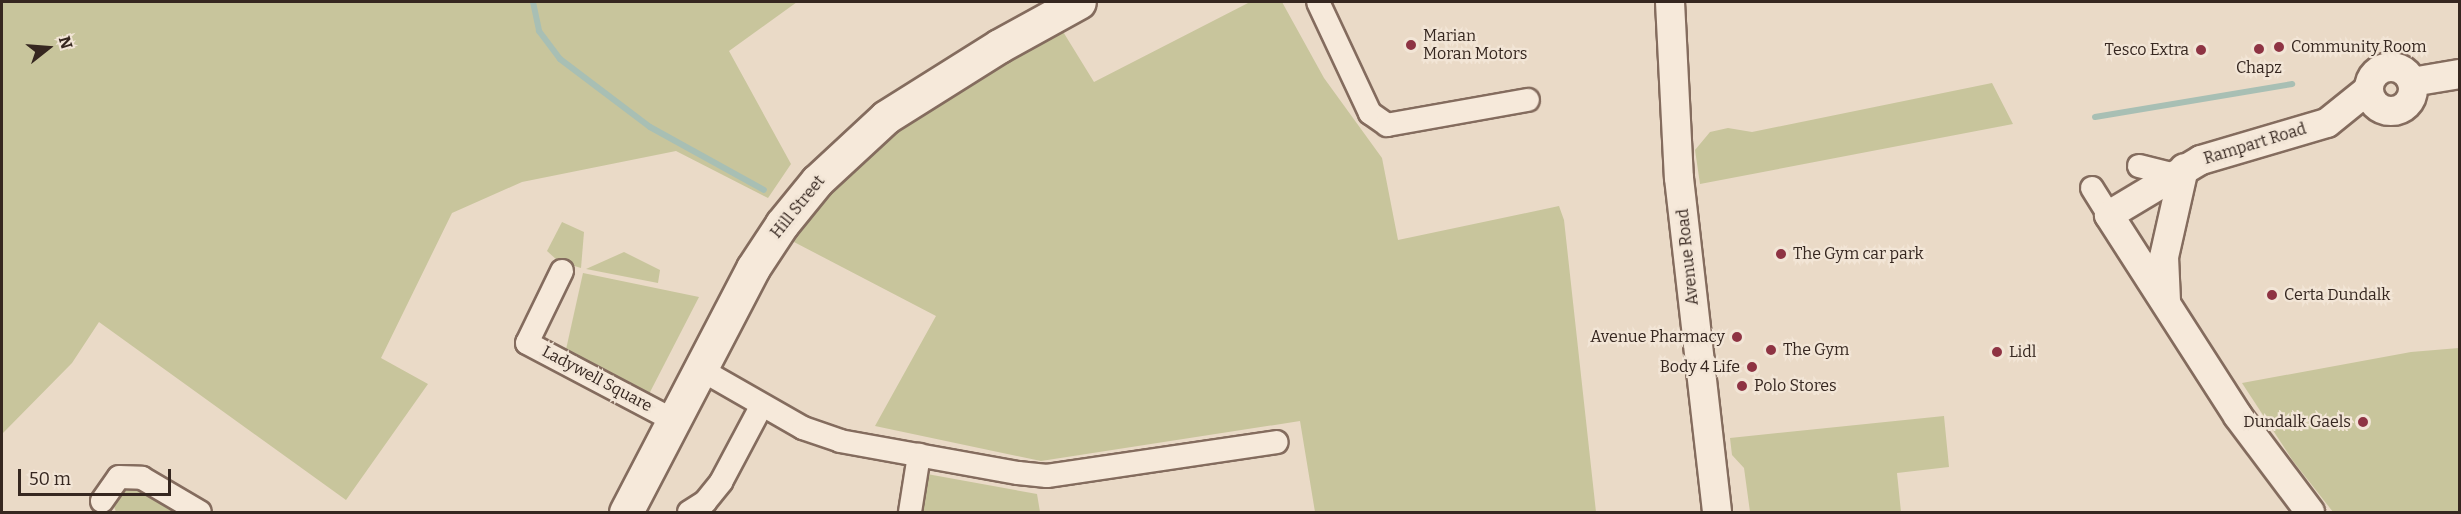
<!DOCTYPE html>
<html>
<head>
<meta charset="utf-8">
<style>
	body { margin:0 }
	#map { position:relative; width:2461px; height:514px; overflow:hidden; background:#eadac7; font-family:Bitter,serif }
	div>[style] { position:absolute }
	.green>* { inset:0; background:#c8c59c }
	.stream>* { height:6px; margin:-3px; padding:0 3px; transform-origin:3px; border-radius:3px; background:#a8bfb4 }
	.roads { filter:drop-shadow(2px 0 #846c5e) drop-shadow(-2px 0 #846c5e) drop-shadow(0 2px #846c5e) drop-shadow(0 -2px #846c5e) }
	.minor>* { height:22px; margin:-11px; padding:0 11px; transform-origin:11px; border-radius:11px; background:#f6e9da }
	.tertiary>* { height:28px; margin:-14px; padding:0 14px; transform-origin:14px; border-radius:14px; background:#f6e9da }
	.tertiary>.ring { margin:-14px; padding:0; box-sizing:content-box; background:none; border:28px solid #f6e9da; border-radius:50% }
	.secondary>* { height:33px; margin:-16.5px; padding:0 16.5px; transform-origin:16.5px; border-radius:16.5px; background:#f6e9da }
	.dots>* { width:16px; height:16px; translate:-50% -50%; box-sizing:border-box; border:3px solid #f2e5d6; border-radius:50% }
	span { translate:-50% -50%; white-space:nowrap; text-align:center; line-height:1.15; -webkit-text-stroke:4.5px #f2e5d6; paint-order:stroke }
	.poi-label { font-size:16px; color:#362720 }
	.left { translate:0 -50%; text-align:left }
	.right { translate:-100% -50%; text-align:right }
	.street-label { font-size:16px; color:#362720 }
	.frame { position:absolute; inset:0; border:3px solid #362720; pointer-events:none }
	.north { position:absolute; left:18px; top:18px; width:60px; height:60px; -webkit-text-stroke:4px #f2e5d6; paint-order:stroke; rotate:73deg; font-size:16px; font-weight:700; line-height:24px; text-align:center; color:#362720 }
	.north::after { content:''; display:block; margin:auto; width:21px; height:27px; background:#362720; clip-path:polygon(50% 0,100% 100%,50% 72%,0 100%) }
	.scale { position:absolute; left:18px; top:469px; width:153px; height:27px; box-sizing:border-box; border:3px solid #362720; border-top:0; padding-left:8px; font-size:18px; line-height:21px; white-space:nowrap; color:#362720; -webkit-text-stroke:4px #f2e5d6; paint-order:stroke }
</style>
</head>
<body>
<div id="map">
	<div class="green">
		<i style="clip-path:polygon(2px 2px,797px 2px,729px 51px,791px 164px,768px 198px,676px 151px,522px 182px,452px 213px,381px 358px,428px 384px,346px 500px,99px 322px,72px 363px,2px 434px)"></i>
		<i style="clip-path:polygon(1250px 2px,1282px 2px,1324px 78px,1382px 158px,1398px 240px,1559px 206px,1564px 220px,1596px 512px,1315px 512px,1300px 421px,1041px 461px,875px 426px,936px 316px,794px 242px,801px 221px,890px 134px,995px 66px,1062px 30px,1094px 82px)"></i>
		<i style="clip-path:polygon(1992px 83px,2013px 124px,1700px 184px,1695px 150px,1710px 132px,1728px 128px,1752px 132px)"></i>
		<i style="clip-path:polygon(562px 222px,584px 232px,581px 268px,558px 261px,547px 251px)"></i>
		<i style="clip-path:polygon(624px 252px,660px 270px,658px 283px,586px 269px)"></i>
		<i style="clip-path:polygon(583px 273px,699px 297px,648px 396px,565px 354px)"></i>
		<i style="clip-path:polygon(2459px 348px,2459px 512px,2333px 512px,2293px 461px,2242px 383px,2411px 352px)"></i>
		<i style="clip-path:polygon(1944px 416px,1949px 467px,1897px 473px,1901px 512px,1750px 512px,1744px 468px,1732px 455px,1730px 438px)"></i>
		<i style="clip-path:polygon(927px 474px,1037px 494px,1040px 512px,922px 512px)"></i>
		<i style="clip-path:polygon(140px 487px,179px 512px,116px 512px,112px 501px,124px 488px)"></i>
	</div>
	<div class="stream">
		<i style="left:533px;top:2px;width:30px;rotate:78deg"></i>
		<i style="left:539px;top:31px;width:35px;rotate:53deg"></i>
		<i style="left:560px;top:59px;width:113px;rotate:37.1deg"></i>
		<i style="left:650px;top:127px;width:130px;rotate:28.9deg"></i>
		<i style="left:2095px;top:117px;width:200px;rotate:-9.5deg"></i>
	</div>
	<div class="roads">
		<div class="minor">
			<i style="left:1318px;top:2px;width:123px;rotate:64.9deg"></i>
			<i style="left:1370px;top:113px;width:21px;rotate:35deg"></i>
			<i style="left:1387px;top:125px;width:143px;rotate:-10.1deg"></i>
			<i style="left:2139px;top:166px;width:34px;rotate:14deg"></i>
			<i style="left:2092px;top:188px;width:32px;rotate:58deg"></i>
			<i style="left:562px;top:271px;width:80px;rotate:115.9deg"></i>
			<i style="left:527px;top:343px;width:165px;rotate:27.8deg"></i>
			<i style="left:700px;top:369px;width:119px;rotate:29.8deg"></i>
			<i style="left:803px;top:428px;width:39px;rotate:19deg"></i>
			<i style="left:840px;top:441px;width:181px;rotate:10.2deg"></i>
			<i style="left:1018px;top:473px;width:29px;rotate:6deg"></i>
			<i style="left:1047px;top:476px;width:232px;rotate:-8.4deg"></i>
			<i style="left:102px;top:501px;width:29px;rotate:-55deg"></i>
			<i style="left:119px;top:477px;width:23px;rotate:2deg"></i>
			<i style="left:142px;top:478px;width:67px;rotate:30.4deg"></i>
			<i style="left:689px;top:512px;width:19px;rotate:-32deg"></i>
			<i style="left:705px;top:502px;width:26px;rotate:-51deg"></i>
			<i style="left:721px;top:482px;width:87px;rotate:-62deg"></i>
			<i style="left:910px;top:512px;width:58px;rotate:-81deg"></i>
		</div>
		<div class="tertiary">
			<i style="left:1670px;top:2px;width:176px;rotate:87.1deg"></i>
			<i style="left:1679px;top:178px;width:336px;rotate:83.5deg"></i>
			<i class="ring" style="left:2369px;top:67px;width:16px;height:16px"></i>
			<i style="left:2412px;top:82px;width:49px;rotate:-9.5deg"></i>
			<i style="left:2166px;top:301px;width:44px;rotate:-92.6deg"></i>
			<i style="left:2164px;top:257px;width:91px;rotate:-77.3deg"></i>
			<i style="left:2310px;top:512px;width:120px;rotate:-126.9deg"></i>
			<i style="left:2238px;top:416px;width:239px;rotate:-122.7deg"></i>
			<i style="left:2109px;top:215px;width:107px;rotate:-30.9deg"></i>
			<i style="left:2201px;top:160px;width:131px;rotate:-16.4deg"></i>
			<i style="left:2327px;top:123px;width:54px;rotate:-39deg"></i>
		</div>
		<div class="secondary">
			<i style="left:626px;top:512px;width:275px;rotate:-62.5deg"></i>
			<i style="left:753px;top:268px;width:53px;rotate:-56.6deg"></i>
			<i style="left:782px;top:224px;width:55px;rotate:-50.9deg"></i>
			<i style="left:817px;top:181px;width:94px;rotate:-42.8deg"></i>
			<i style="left:886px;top:117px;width:133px;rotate:-32.1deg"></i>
			<i style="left:999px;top:46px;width:91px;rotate:-28.8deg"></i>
		</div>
	</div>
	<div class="dots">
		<i style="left:1411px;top:45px;background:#8e3343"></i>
		<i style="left:2279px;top:47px;background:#8e3343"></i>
		<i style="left:2259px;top:49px;background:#8e3343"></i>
		<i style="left:2201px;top:50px;background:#8e3343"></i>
		<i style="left:1781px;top:254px;background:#8e3343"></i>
		<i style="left:2272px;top:295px;background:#8e3343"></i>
		<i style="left:1737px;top:337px;background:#8e3343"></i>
		<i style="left:1771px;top:350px;background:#8e3343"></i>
		<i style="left:1997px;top:352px;background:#8e3343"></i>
		<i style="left:1752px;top:367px;background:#8e3343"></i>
		<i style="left:1742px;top:386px;background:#8e3343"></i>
		<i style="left:2363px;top:422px;background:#8e3343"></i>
	</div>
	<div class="poi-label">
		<span class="left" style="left:1423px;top:45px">Marian<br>Moran Motors</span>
		<span class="left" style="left:2291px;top:47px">Community Room</span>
		<span class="right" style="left:2189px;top:50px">Tesco Extra</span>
		<span style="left:2259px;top:68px">Chapz</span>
		<span class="left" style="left:1793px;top:254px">The Gym car park</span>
		<span class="left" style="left:2284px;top:295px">Certa Dundalk</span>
		<span class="right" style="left:1725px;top:337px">Avenue Pharmacy</span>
		<span class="left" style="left:1783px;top:350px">The Gym</span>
		<span class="left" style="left:2009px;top:352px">Lidl</span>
		<span class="right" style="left:1740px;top:367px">Body 4 Life</span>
		<span class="left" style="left:1754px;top:386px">Polo Stores</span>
		<span class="right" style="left:2351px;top:422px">Dundalk Gaels</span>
	</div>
	<div class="street-label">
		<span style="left:2255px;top:144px;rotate:-17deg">Rampart Road</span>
		<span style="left:798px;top:207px;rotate:-51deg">Hill Street</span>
		<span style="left:1688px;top:257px;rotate:-96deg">Avenue Road</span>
		<span style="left:597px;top:379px;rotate:28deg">Ladywell Square</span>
	</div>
	<div class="frame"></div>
	<div class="north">N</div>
	<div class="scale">50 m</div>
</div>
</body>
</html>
